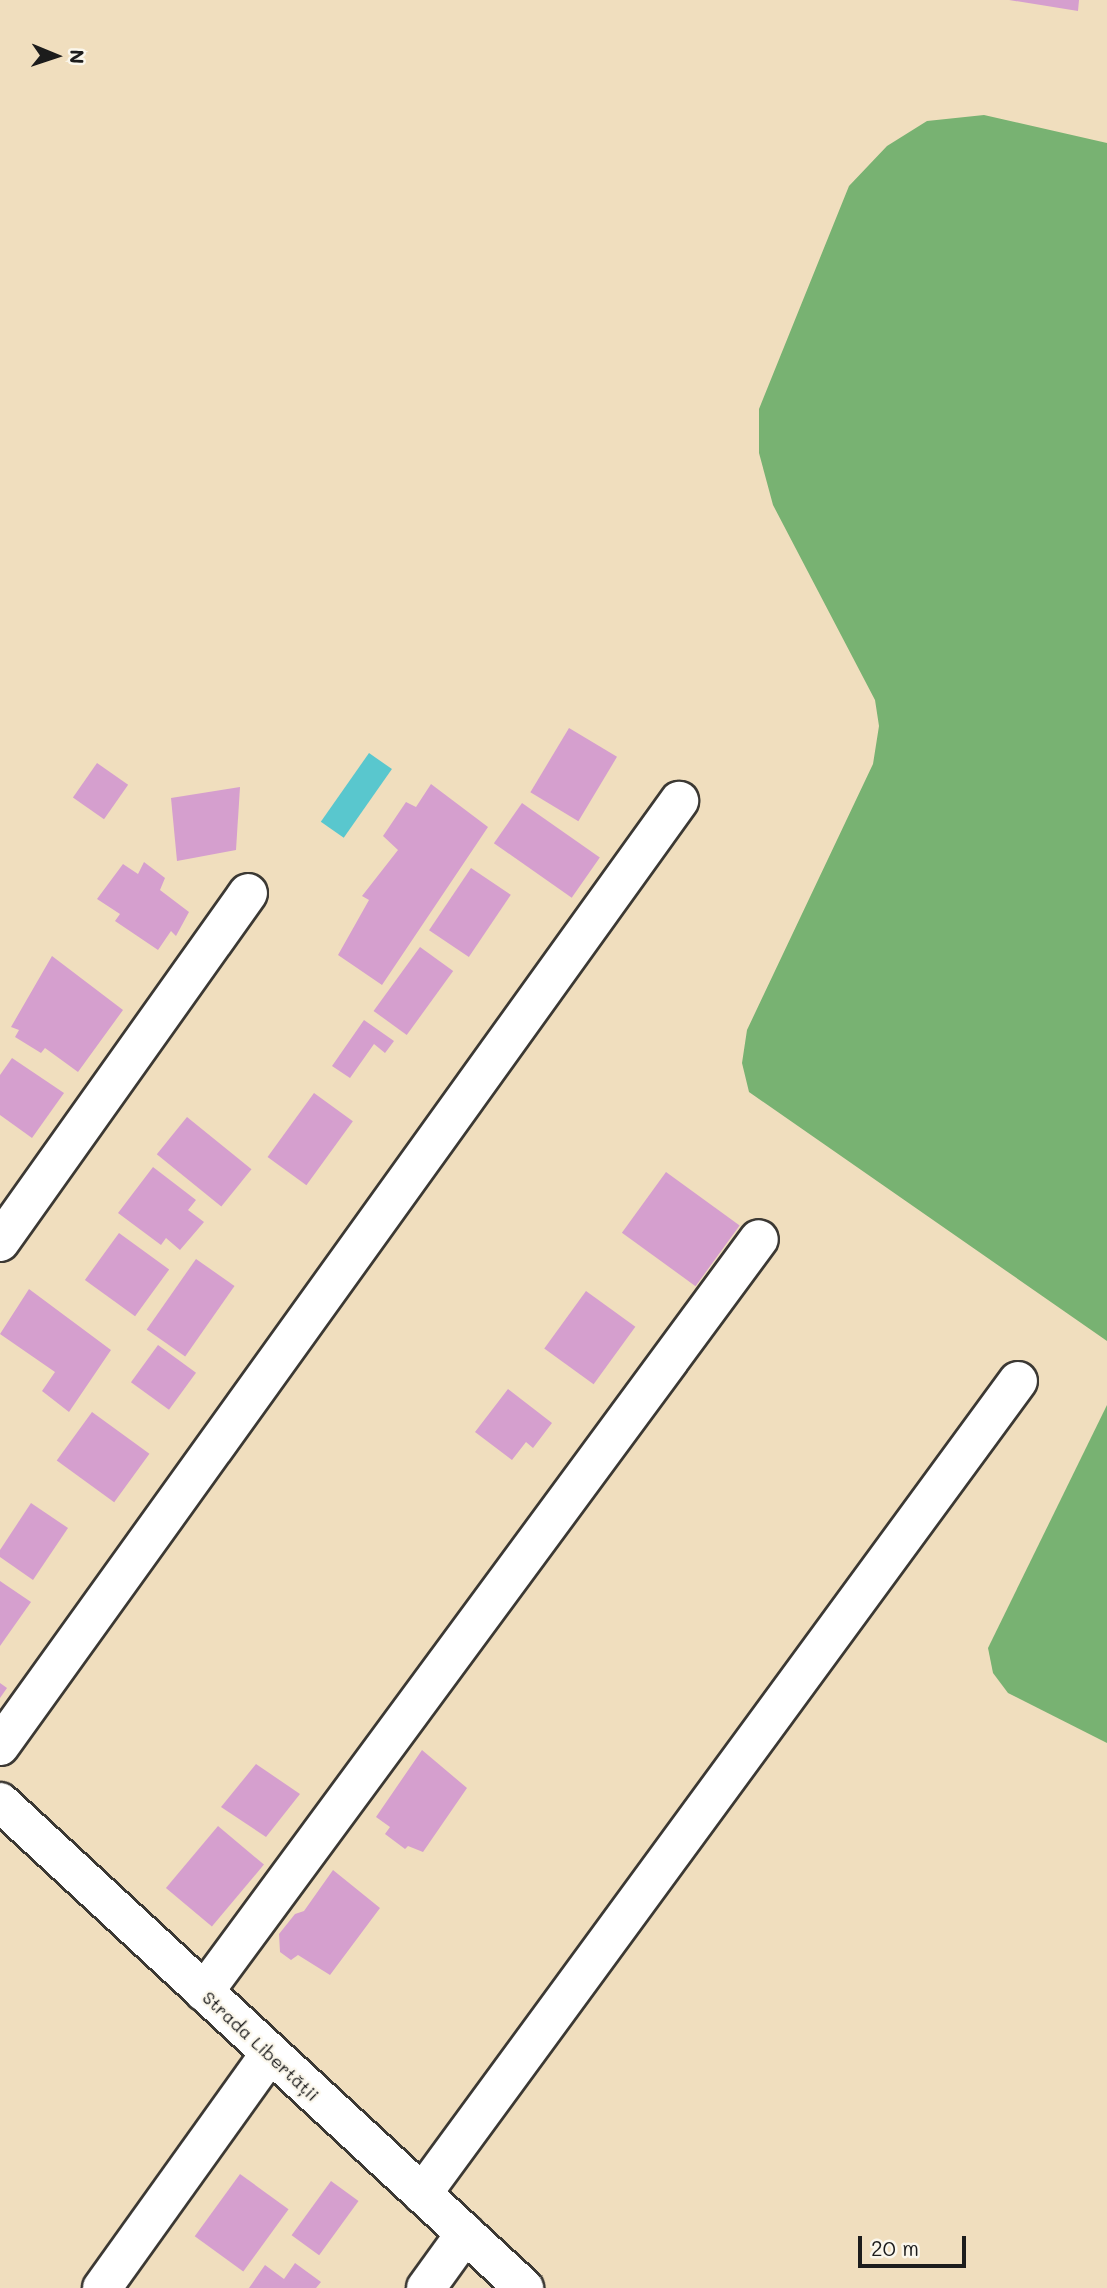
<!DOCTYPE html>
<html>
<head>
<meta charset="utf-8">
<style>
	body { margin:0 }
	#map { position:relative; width:1107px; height:2288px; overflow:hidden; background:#f0debe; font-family:Mali,sans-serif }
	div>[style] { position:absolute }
	.forest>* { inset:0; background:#78b272 }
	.water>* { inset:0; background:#59c7ce; transform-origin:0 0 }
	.building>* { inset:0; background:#d59fce; transform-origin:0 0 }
	.roads { filter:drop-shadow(2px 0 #3c3934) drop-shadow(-2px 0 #3c3934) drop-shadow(0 2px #3c3934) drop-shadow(0 -2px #3c3934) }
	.minor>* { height:38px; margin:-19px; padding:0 19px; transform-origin:19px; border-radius:19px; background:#fff }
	span { translate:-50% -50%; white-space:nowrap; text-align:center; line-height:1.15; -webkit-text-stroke:5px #fbf7ec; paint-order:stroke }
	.street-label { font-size:18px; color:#1c1c1c }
	.north { position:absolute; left:21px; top:21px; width:70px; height:70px; -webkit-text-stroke:5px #fbf7ec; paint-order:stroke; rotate:92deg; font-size:19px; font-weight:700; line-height:28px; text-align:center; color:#1c1c1c }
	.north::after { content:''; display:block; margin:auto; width:24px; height:32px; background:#1c1c1c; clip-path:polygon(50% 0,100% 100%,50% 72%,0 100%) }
	.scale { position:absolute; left:858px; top:2236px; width:108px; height:32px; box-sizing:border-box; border:4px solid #1c1c1c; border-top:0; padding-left:9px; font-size:21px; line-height:24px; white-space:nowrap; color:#1c1c1c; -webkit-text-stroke:5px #fbf7ec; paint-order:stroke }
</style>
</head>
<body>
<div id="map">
	<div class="forest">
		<i style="clip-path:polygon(984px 115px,1107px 143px,1107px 1341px,749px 1092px,742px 1063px,747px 1030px,873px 764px,879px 726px,875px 700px,773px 505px,759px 453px,759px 409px,849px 186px,887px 146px,927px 121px)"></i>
		<i style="clip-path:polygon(1107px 1405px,1107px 1743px,1008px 1693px,993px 1673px,988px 1648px)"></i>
	</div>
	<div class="water">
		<i style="left:369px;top:753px;width:28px;height:84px;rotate:35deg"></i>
	</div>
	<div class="building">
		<i style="clip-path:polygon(1009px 0,1079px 0,1078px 11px)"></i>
		<i style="left:569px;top:728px;width:56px;height:75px;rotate:31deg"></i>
		<i style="left:97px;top:763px;width:38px;height:42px;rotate:35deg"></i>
		<i style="clip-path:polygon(431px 784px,488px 827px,382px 985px,338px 955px,369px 900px,362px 896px,398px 850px,383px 836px,406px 802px,416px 807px)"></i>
		<i style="clip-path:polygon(240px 787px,236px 850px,177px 861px,171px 798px)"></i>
		<i style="left:522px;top:803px;width:95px;height:49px;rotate:35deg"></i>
		<i style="clip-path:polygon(144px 862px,165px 878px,160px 890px,189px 912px,176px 936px,171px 931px,158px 950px,115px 921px,120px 914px,97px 899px,123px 864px,138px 874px)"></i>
		<i style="left:471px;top:868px;width:48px;height:75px;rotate:34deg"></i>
		<i style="left:420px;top:947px;width:41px;height:79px;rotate:36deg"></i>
		<i style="clip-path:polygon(52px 956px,123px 1010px,78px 1072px,45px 1048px,41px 1053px,15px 1037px,19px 1030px,11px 1027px)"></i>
		<i style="clip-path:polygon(364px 1020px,394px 1041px,385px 1053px,374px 1044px,350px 1078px,332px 1066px)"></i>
		<i style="clip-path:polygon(12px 1058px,64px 1093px,32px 1138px,0 1115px,0 1075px)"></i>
		<i style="left:314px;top:1093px;width:48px;height:79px;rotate:36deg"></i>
		<i style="left:187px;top:1117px;width:83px;height:48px;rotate:39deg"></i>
		<i style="clip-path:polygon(153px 1167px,196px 1200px,188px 1210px,204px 1222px,180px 1250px,166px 1238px,161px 1245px,118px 1213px)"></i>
		<i style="left:666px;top:1172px;width:91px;height:75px;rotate:36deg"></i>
		<i style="left:119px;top:1233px;width:62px;height:58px;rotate:36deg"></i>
		<i style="left:196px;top:1259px;width:47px;height:86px;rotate:35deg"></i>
		<i style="clip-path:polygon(29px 1289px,111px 1350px,69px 1412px,42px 1391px,55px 1372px,0 1334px)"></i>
		<i style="left:586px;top:1291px;width:61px;height:71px;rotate:36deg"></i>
		<i style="left:158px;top:1345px;width:47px;height:46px;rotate:36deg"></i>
		<i style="clip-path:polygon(508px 1389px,552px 1423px,533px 1448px,526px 1442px,512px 1460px,475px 1432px)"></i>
		<i style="left:92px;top:1412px;width:71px;height:60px;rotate:36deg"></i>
		<i style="clip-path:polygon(31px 1503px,68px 1528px,33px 1580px,0 1557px,0 1550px)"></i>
		<i style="clip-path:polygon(0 1581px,31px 1602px,0 1646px)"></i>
		<i style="clip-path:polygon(0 1683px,7px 1688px,0 1698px)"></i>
		<i style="clip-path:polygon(422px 1750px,467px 1788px,423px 1852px,408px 1846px,405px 1849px,385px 1834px,390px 1827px,376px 1817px)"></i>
		<i style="clip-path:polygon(256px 1764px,300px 1794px,266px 1837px,221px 1807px)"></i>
		<i style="left:218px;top:1826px;width:60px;height:81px;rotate:40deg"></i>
		<i style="clip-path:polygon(333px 1870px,380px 1908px,330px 1975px,298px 1955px,291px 1960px,280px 1952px,279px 1934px,295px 1914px,304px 1911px)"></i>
		<i style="left:240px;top:2174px;width:60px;height:77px;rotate:36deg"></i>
		<i style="left:331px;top:2181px;width:34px;height:67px;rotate:36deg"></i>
		<i style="clip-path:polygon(295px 2263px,321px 2282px,316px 2288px,249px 2288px,265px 2265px,284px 2279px)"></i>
	</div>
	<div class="roads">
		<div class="minor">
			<i style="left:0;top:1242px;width:428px;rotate:-54.6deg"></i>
			<i style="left:0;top:1746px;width:1164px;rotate:-54.3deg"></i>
			<i style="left:0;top:1802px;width:715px;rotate:42.85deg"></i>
			<i style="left:204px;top:1992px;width:935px;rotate:-53.61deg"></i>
			<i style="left:422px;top:2194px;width:1008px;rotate:-53.76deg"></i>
			<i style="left:102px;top:2288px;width:287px;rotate:-54.4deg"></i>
			<i style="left:426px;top:2288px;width:67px;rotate:-54.2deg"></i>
		</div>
	</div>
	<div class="street-label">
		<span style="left:261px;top:2046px;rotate:43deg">Strada Libertății</span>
	</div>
	<div class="north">N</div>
	<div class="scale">20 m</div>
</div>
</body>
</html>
